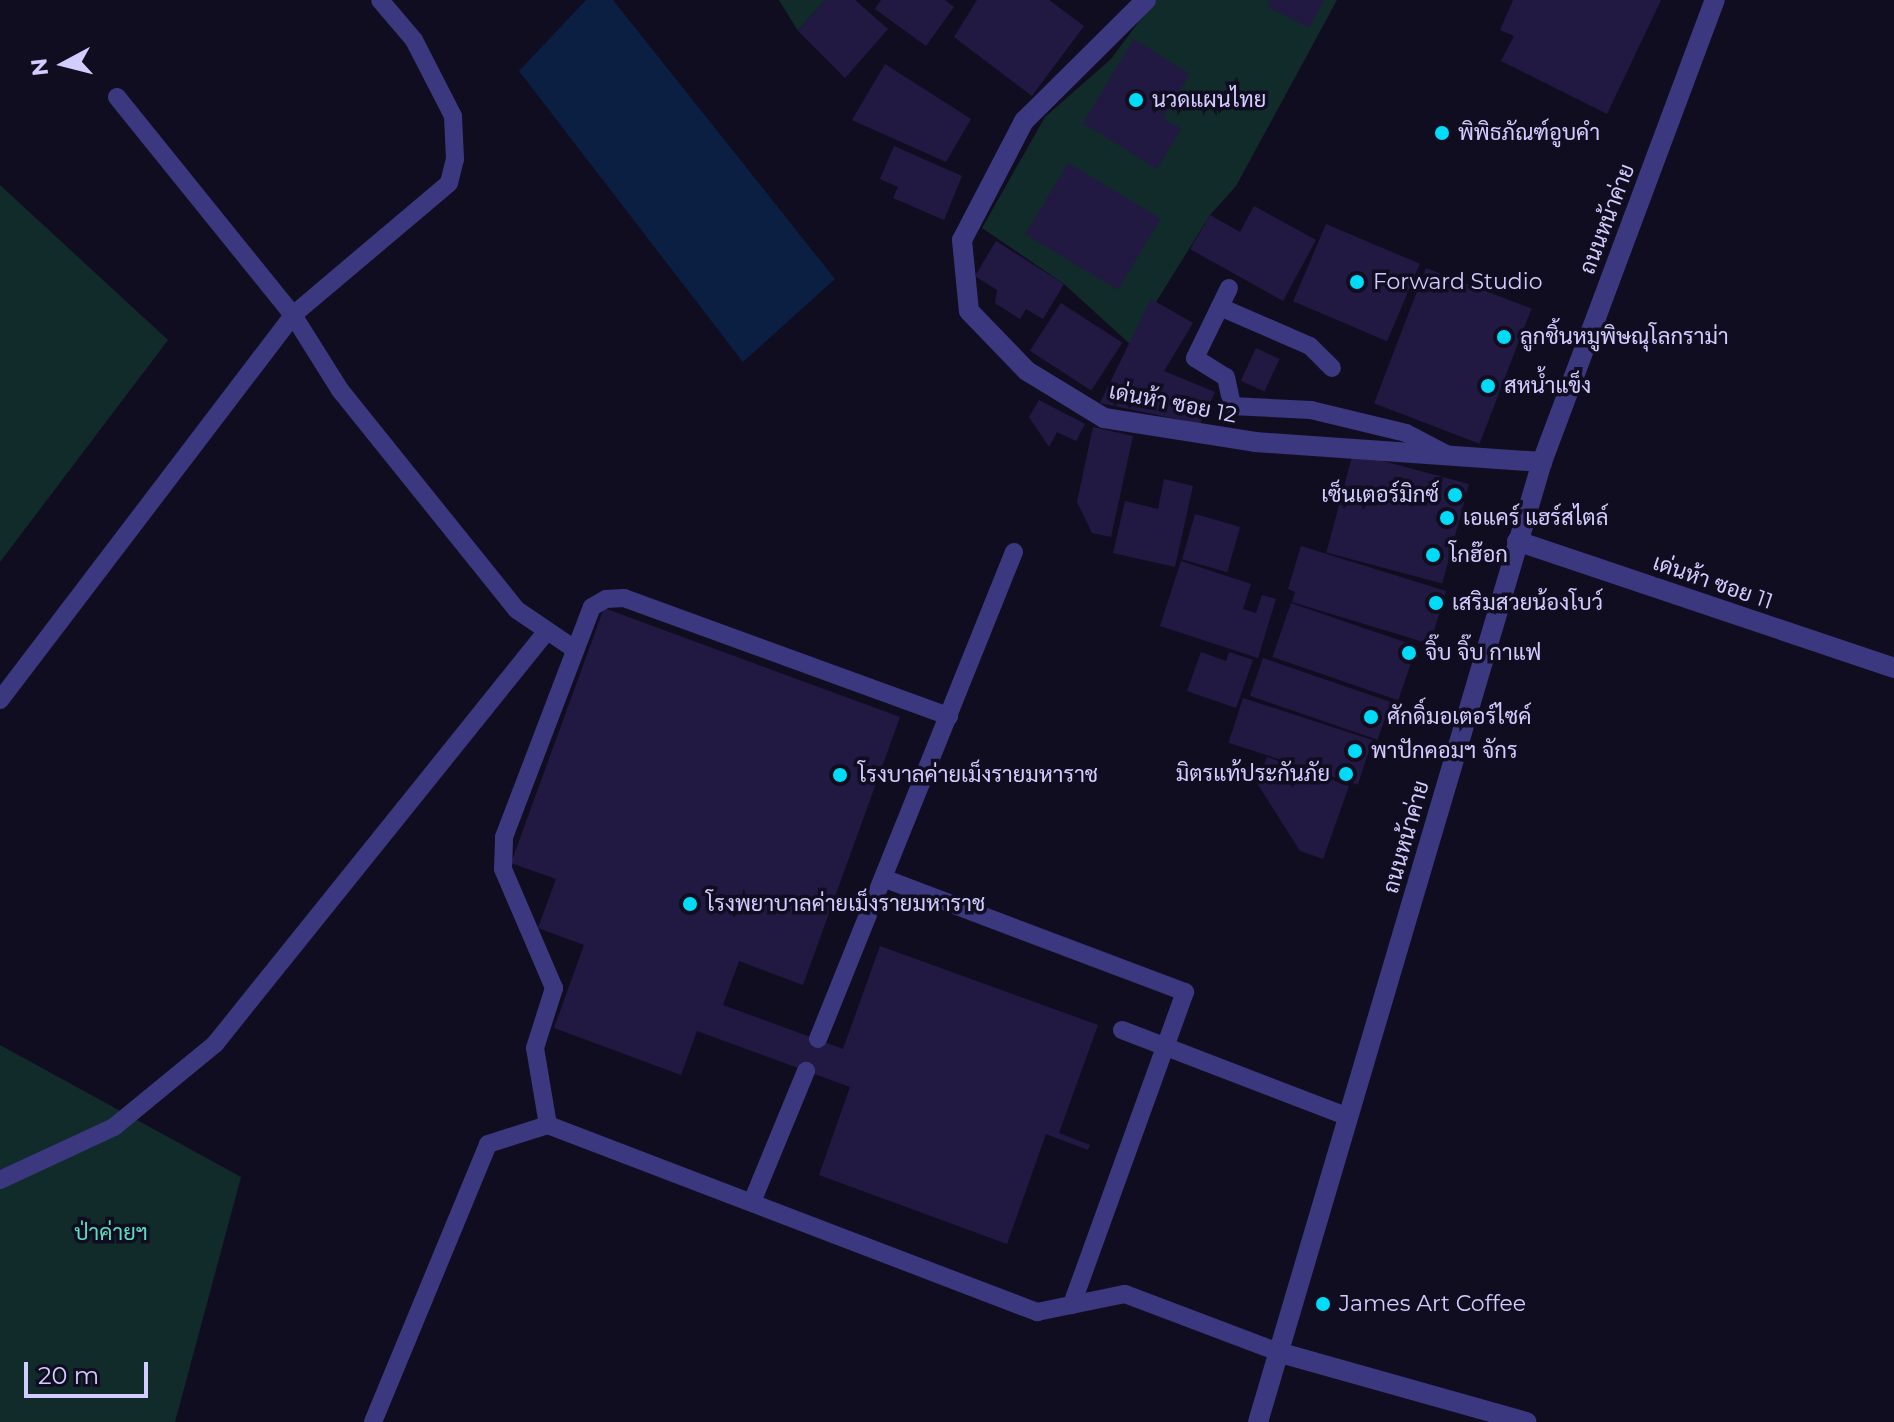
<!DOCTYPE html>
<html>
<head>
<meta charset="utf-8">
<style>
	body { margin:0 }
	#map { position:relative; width:1894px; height:1422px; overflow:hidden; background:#110d21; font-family:Montserrat,Sarabun,sans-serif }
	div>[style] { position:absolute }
	.green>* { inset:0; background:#102b2a }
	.water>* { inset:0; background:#0b1f42 }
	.building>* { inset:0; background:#221942; transform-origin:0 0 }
	.lane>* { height:18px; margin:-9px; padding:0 9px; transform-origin:9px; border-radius:9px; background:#3b3880 }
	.street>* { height:20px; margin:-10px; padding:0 10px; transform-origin:10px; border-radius:10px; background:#3b3880 }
	.dots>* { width:22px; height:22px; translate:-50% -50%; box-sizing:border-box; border:4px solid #110d21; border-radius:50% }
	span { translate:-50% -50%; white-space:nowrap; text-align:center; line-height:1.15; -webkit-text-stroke:7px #110d21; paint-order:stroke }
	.poi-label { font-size:22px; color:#d3cdff }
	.left { translate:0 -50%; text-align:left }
	.right { translate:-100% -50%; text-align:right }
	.street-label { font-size:22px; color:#d3cdff }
	.park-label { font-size:22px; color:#59dfbf }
	.north { position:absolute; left:24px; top:24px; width:80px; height:80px; -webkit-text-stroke:6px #110d21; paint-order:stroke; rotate:263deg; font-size:22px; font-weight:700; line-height:32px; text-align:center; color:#d3cdff }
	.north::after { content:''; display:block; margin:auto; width:28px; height:36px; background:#d3cdff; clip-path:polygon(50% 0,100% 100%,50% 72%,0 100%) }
	.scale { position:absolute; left:24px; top:1362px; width:124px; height:36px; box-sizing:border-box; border:4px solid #d3cdff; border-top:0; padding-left:10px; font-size:24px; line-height:28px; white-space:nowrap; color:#d3cdff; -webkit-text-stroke:6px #110d21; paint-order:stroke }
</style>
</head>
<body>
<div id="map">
	<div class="green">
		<i style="clip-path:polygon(779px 0,825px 0,798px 31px)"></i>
		<i style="clip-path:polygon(1155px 0,1337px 0,1236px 186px,1210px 215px,1130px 344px,1064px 284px,982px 228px,1045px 117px,1111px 59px)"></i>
		<i style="clip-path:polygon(0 185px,168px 340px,0 562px)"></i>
		<i style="clip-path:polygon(0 1045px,241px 1177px,175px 1422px,0 1422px)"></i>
	</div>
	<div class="water">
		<i style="clip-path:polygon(586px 0,613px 0,835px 279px,743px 362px,519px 71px)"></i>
	</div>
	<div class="building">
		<i style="clip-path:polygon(825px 0,855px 0,888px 29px,845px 78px,798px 31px)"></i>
		<i style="clip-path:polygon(881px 0,945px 0,954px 7px,926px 46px,875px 9px)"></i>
		<i style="clip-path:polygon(977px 0,1049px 0,1084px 26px,1032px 96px,954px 37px)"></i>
		<i style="clip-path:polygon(1271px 0,1324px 0,1309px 28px,1267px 6px)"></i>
		<i style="clip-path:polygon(1513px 0,1661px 0,1607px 114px,1501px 61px,1514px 36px,1500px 30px)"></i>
		<i style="clip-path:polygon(1134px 39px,1190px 74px,1163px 118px,1181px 129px,1157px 169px,1083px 123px)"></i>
		<i style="clip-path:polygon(885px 64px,971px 119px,946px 162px,852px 120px)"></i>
		<i style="clip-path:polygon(894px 146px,962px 176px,944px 220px,893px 198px,898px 187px,880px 179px)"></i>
		<i style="left:1068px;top:163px;width:108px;height:83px;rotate:31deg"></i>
		<i style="clip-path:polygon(1254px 206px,1316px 240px,1283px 301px,1190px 249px,1210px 215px,1240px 232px)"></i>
		<i style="left:1326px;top:224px;width:102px;height:84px;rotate:23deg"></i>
		<i style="clip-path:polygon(996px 241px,1064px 284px,1043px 319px,1026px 309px,1020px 319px,995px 303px,997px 290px,975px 276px)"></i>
		<i style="left:1426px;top:268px;width:113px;height:145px;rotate:21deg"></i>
		<i style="clip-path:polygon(1151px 299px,1193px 323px,1164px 371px,1215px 392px,1200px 424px,1100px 403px)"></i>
		<i style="left:1061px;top:303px;width:73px;height:57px;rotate:33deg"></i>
		<i style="left:1256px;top:348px;width:26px;height:36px;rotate:25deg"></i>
		<i style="clip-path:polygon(1039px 400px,1085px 424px,1076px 441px,1057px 432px,1049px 447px,1029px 417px)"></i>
		<i style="clip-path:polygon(1093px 427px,1133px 436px,1111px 537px,1092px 533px,1077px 502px)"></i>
		<i style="left:1353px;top:453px;width:120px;height:103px;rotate:15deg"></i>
		<i style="clip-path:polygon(1164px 479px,1193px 486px,1175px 567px,1113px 553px,1125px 501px,1158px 509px)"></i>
		<i style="left:1195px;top:514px;width:47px;height:47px;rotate:16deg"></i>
		<i style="clip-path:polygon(1301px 546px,1446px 591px,1430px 644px,1292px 602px,1295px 592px,1288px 589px)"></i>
		<i style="clip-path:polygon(1181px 561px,1251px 584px,1243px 609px,1256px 613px,1262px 595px,1276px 599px,1258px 658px,1160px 626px)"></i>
		<i style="left:1291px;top:603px;width:133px;height:57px;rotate:19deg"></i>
		<i style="clip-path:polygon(604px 608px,900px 717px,803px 985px,739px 961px,723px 1005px,843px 1049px,880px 946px,1098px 1025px,1059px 1133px,1090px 1145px,1088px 1150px,1046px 1134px,1007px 1244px,819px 1175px,850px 1087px,697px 1031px,681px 1075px,554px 1028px,584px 945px,538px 928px,556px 879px,511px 863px)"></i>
		<i style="clip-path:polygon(1201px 652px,1226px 661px,1229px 652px,1253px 660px,1236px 708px,1187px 691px)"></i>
		<i style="left:1263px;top:658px;width:135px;height:40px;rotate:19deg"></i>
		<i style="left:1243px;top:698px;width:136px;height:47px;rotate:18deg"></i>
		<i style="clip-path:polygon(1267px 757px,1349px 786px,1323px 859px,1300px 851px,1257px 783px)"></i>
	</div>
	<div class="lane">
		<i style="left:117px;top:97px;width:280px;rotate:51.1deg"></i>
		<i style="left:293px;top:315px;width:89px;rotate:57.9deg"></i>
		<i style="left:340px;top:390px;width:282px;rotate:51.2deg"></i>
		<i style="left:517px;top:610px;width:68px;rotate:34.2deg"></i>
		<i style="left:1229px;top:288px;width:78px;rotate:115.9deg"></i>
		<i style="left:1195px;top:358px;width:36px;rotate:32deg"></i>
		<i style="left:1226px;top:377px;width:30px;rotate:78deg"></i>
		<i style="left:1232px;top:406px;width:79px;rotate:2.9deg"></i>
		<i style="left:1311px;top:410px;width:98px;rotate:13.6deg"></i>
		<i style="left:1406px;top:433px;width:47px;rotate:27.6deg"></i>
		<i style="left:1220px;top:307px;width:98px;rotate:23.4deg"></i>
		<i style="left:1310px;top:346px;width:31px;rotate:45deg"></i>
		<i style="left:0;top:700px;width:484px;rotate:-52.7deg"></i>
		<i style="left:293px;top:315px;width:204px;rotate:-40.2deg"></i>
		<i style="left:449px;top:183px;width:25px;rotate:-76deg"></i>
		<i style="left:455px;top:159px;width:43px;rotate:-92.7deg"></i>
		<i style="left:453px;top:116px;width:85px;rotate:-117.2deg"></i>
		<i style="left:414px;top:40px;width:52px;rotate:-130.4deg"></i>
		<i style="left:883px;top:878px;width:323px;rotate:20.7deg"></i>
		<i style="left:1185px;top:992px;width:333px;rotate:109.9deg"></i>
		<i style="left:1122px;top:1030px;width:243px;rotate:21deg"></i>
		<i style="left:818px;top:1039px;width:525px;rotate:-68.08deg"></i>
		<i style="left:548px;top:1125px;width:78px;rotate:-99.6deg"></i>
		<i style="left:535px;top:1048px;width:63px;rotate:-72.4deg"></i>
		<i style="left:554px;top:988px;width:129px;rotate:-113.2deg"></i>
		<i style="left:503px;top:869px;width:32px;rotate:-88deg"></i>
		<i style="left:504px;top:837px;width:246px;rotate:-69.1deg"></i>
		<i style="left:592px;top:607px;width:16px;rotate:-30deg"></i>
		<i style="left:606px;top:599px;width:18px;rotate:-3deg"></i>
		<i style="left:624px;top:598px;width:346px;rotate:20deg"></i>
		<i style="left:0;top:1180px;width:126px;rotate:-24.9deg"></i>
		<i style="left:114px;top:1127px;width:131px;rotate:-39.4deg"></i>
		<i style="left:215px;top:1044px;width:530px;rotate:-51.21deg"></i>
		<i style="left:752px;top:1202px;width:142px;rotate:-67.6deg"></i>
		<i style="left:373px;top:1422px;width:301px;rotate:-67.5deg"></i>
		<i style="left:488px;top:1144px;width:63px;rotate:-17.6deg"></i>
		<i style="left:548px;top:1125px;width:524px;rotate:20.93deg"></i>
		<i style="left:1037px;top:1312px;width:90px;rotate:-11.6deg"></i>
		<i style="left:1125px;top:1294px;width:167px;rotate:20.7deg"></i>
	</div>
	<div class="street">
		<i style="left:1146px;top:0;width:172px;rotate:135.2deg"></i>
		<i style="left:1024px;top:121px;width:134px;rotate:117.5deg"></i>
		<i style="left:962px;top:240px;width:71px;rotate:84.4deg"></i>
		<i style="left:969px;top:311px;width:83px;rotate:46deg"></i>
		<i style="left:1027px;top:371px;width:90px;rotate:31.4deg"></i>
		<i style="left:1104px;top:418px;width:153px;rotate:9deg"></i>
		<i style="left:1255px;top:442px;width:288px;rotate:4deg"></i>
		<i style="left:1517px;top:541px;width:398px;rotate:18.6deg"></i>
		<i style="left:1281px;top:1353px;width:255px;rotate:15.7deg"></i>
		<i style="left:1258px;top:1422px;width:1001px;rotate:-73.52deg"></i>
		<i style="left:1542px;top:462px;width:493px;rotate:-69.5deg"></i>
	</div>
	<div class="dots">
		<i style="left:1136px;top:100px;background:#00dcf8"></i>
		<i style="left:1442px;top:133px;background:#00dcf8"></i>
		<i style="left:1357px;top:282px;background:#00dcf8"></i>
		<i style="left:1504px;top:337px;background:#00dcf8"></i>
		<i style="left:1488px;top:386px;background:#00dcf8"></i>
		<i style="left:1455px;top:495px;background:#00dcf8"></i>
		<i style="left:1447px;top:518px;background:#00dcf8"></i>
		<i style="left:1433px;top:555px;background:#00dcf8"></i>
		<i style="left:1436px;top:603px;background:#00dcf8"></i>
		<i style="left:1409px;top:653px;background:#00dcf8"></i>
		<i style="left:1371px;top:717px;background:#00dcf8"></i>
		<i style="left:1355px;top:751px;background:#00dcf8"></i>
		<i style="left:1346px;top:774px;background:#00dcf8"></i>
		<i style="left:840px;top:775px;background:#00dcf8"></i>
		<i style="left:690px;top:904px;background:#00dcf8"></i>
		<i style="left:1323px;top:1304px;background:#00dcf8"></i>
	</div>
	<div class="poi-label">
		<span class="left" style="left:1152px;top:100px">นวดแผนไทย</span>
		<span class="left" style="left:1458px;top:133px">พิพิธภัณฑ์อูบคำ</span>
		<span class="left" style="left:1373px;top:282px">Forward Studio</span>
		<span class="left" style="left:1520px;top:337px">ลูกชิ้นหมูพิษณุโลกราม่า</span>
		<span class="left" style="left:1504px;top:386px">สหน้ำแข็ง</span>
		<span class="right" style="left:1439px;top:495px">เซ็นเตอร์มิกซ์</span>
		<span class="left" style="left:1463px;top:518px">เอแคร์ แฮร์สไตล์</span>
		<span class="left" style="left:1449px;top:555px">โกฮ๊อก</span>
		<span class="left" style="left:1452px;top:603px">เสริมสวยน้องโบว์</span>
		<span class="left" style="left:1425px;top:653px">จิ๊บ จิ๊บ กาแฟ</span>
		<span class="left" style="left:1387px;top:717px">ศักดิ์มอเตอร์ไซค์</span>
		<span class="left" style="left:1371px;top:751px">พาปักคอมฯ จักร</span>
		<span class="right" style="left:1330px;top:774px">มิตรแท้ประกันภัย</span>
		<span class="left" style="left:858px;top:775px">โรงบาลค่ายเม็งรายมหาราช</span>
		<span class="left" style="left:706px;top:904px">โรงพยาบาลค่ายเม็งรายมหาราช</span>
		<span class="left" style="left:1339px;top:1304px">James Art Coffee</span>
	</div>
	<div class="street-label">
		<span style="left:1607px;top:219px;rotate:-69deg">ถนนหน้าค่าย</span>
		<span style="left:1173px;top:403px;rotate:11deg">เด่นห้า ซอย 12</span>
		<span style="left:1713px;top:582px;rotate:19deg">เด่นห้า ซอย 11</span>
		<span style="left:1406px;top:837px;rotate:-74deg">ถนนหน้าค่าย</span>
	</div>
	<div class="park-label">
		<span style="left:111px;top:1233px">ป่าค่ายฯ</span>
	</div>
	<div class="north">N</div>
	<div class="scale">20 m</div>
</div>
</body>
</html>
